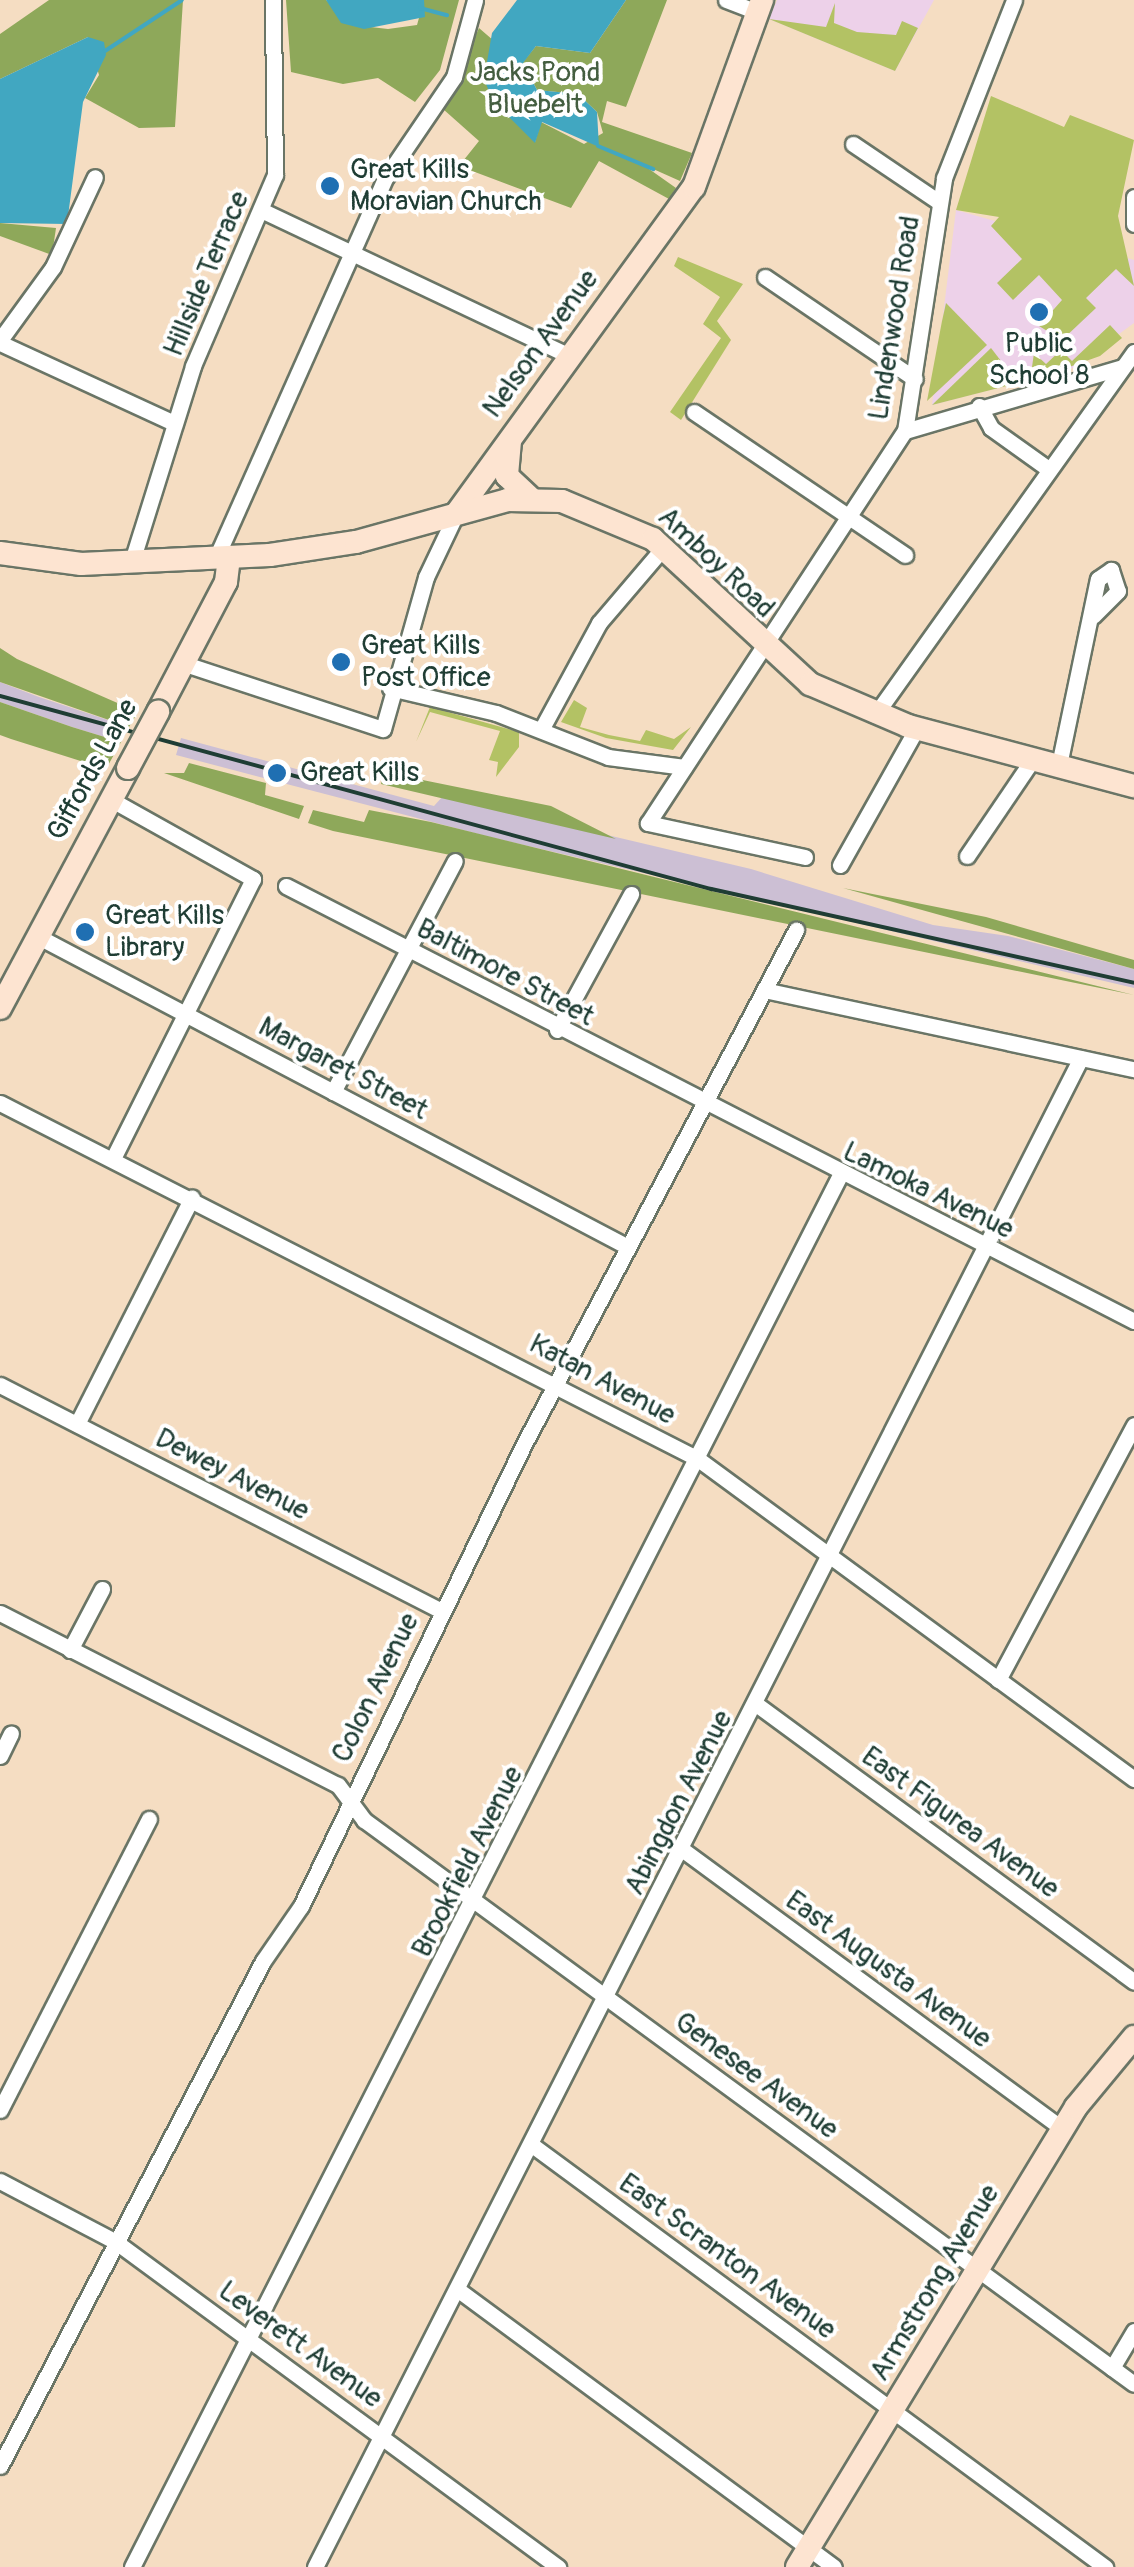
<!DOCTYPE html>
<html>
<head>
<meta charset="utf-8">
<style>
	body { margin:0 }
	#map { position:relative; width:1134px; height:2567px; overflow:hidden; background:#f5ddc2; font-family:Pangolin,sans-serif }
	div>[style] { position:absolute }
	.built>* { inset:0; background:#edd1e9 }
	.industrial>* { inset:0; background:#ccbfd4 }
	.green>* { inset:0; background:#b3c264 }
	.forest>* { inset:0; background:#8ea85a }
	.water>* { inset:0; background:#41a7c1 }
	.stream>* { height:4px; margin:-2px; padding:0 2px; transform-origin:2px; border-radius:2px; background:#41a7c1 }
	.roads { filter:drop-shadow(2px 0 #6a7566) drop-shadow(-2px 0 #6a7566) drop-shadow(0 2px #6a7566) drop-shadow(0 -2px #6a7566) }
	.street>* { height:15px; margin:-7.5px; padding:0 7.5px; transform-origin:7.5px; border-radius:7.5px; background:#fff }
	.secondary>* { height:22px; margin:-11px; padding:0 11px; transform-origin:11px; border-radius:11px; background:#fde4d1 }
	.rail>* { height:4px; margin:-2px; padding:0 2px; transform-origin:2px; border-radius:2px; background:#1f3d34 }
	.bridges { filter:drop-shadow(2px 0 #6a7566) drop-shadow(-2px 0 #6a7566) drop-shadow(0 2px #6a7566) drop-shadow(0 -2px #6a7566) }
	.secondary-bridge>* { height:22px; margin:-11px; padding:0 11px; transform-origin:11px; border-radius:11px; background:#fde4d1 }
	.dots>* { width:28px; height:28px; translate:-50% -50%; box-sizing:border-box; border:5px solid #fff; border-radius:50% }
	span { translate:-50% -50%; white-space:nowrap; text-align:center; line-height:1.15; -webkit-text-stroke:8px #fff; paint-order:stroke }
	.park-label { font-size:28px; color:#445e40 }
	.poi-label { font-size:28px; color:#1f3d34 }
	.left { translate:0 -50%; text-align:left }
	.street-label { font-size:28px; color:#1f3d34 }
</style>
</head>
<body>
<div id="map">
	<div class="built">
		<i style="clip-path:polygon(777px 0,934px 0,895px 71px,769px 19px)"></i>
		<i style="clip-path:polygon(956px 210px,1134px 260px,1134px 323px,1073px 368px,932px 405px)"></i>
	</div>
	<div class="industrial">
		<i style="clip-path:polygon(0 682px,39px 697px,129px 727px,121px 742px,72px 727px,0 702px)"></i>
		<i style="clip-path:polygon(181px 738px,434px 806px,443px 796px,751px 869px,933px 925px,1008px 936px,1134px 969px,1134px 988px,486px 836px,176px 755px)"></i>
	</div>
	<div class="green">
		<i style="clip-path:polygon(835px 3px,834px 23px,857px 32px,896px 35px,902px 21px,918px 28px,895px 71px,769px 19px,826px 27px)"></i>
		<i style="clip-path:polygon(991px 96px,1064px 127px,1070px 115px,1134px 140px,1118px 216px,1134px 286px,1116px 269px,1086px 298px,1096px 308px,1062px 340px,1039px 326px,1062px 300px,1039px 275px,1013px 300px,997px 283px,1022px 259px,991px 226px,999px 217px,956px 210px)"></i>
		<i style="clip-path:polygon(678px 257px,743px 284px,717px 321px,731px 340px,681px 420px,670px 412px,721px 338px,703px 324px,720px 297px,674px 266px)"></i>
		<i style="clip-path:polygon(946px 303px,987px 345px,927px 401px,942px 321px)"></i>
		<i style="clip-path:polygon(1110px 325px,1122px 338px,1100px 356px,1030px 381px,1034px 353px,1046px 364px,1061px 350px,1072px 361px)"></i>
		<i style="clip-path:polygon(991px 348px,1018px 383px,932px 405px)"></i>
		<i style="clip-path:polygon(574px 700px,587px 708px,580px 727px,609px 735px,640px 741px,646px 730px,674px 739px,691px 727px,673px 750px,606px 738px,561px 722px)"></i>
		<i style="clip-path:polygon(430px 707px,519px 732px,519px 747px,496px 777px,498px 762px,489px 760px,500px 731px,430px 712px,416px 742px)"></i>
	</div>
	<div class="forest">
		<i style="clip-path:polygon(49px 0,183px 0,175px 127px,139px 128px,85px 98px,99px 75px,88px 37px,0 79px,0 34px)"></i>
		<i style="clip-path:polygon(286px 0,326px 0,353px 25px,388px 29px,417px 25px,424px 0,459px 0,440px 70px,415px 102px,378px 78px,343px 84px,291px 72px)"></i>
		<i style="clip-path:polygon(626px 0,667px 0,626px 107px,607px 101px,602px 122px,692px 153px,680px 181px,642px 164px,676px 188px,669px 199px,599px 161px,571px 208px,459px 166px,479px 141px,443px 109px,479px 28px,494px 41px,484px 79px,535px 142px,541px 122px,584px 144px,603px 133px,597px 112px,578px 94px,537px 90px,523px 62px,536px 46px,590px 53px)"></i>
		<i style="clip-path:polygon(0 223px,56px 228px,52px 255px,0 236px)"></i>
		<i style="clip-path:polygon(0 648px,17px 659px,138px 712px,129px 727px,0 682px)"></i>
		<i style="clip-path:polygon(0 702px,72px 727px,121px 742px,106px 769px,11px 739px,0 735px)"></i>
		<i style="clip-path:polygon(189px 763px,266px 783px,265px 795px,304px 806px,299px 819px,164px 773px,184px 773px)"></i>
		<i style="clip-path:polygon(400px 768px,398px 775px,551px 806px,616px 839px,381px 784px,384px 771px)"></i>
		<i style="clip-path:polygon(313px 810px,364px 822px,369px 810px,431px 822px,1134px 995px,333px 831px,308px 823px)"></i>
		<i style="clip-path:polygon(843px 888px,986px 917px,1134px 960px,1134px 969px)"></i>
	</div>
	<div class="water">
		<i style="clip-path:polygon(326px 0,424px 0,425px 17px,364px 29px,341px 23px)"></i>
		<i style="clip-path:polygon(517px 0,626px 0,590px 53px,536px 46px,523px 63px,537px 90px,578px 94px,597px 112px,599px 147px,542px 122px,535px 143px,493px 101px,484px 79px,492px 33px)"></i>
		<i style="clip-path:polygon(88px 37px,104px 42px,106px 55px,83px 102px,67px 224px,0 223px,0 79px)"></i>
	</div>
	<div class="stream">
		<i style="left:420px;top:8px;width:28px;rotate:15deg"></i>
		<i style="left:105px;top:51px;width:92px;rotate:-33.5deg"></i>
		<i style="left:598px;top:146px;width:60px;rotate:22.7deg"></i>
	</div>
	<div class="roads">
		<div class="street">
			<i style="left:726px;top:0;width:33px;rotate:21deg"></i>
			<i style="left:853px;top:144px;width:104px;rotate:34deg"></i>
			<i style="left:1134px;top:197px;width:27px;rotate:90deg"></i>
			<i style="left:263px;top:211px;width:337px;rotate:25.3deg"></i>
			<i style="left:765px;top:277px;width:181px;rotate:34.2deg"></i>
			<i style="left:0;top:340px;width:90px;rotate:-54deg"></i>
			<i style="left:53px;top:267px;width:99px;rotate:-65deg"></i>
			<i style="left:0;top:343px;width:192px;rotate:24.7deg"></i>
			<i style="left:979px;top:406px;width:25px;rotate:61deg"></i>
			<i style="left:991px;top:428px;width:69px;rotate:35.5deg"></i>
			<i style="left:694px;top:412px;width:255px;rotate:34.1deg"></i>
			<i style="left:905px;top:431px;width:227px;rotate:-16.4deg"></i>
			<i style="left:216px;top:558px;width:417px;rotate:-66deg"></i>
			<i style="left:386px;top:177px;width:121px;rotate:-55.8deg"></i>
			<i style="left:454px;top:77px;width:80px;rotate:-74.7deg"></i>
			<i style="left:132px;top:561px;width:204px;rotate:-72.6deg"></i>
			<i style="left:193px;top:366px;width:208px;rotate:-66.8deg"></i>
			<i style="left:275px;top:175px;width:175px;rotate:-90.7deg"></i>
			<i style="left:185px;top:664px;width:208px;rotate:18.2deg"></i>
			<i style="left:383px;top:729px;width:158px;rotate:-74.2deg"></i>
			<i style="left:426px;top:577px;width:70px;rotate:-64.5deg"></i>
			<i style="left:390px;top:688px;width:109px;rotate:13.3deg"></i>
			<i style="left:496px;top:713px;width:120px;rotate:21.4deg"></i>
			<i style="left:608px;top:757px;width:77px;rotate:7.5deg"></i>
			<i style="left:875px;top:715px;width:446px;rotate:-54.5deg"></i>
			<i style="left:541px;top:730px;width:122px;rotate:-61.5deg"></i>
			<i style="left:599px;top:623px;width:99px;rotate:-49.5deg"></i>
			<i style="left:1059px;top:765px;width:190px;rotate:-78.2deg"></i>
			<i style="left:1098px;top:579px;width:16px;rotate:-35deg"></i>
			<i style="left:1111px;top:570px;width:22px;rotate:72deg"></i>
			<i style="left:1118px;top:591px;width:35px;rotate:135deg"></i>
			<i style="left:110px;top:799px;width:164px;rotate:29.2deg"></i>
			<i style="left:253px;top:879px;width:308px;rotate:116.6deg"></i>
			<i style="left:967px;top:856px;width:117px;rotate:-55.8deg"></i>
			<i style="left:805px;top:857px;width:161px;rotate:-167.8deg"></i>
			<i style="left:648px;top:823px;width:469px;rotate:-56.8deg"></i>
			<i style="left:905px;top:431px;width:256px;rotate:-81.2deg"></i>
			<i style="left:944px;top:178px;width:191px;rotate:-68.5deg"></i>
			<i style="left:840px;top:865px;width:157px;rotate:-60.7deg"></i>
			<i style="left:286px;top:886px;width:953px;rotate:27.16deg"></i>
			<i style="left:37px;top:936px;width:666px;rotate:27.76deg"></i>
			<i style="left:764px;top:990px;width:378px;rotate:12.1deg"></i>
			<i style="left:557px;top:1030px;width:155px;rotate:-61.4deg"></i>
			<i style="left:333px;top:1092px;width:261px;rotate:-62.2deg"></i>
			<i style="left:0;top:1103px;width:784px;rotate:27.02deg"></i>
			<i style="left:698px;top:1459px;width:541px;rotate:36.28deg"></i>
			<i style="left:0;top:1385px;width:496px;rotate:27.1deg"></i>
			<i style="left:77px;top:1424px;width:254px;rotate:-63.1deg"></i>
			<i style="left:0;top:1613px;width:379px;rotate:27deg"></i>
			<i style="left:338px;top:1785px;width:44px;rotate:53.4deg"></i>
			<i style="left:364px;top:1820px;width:954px;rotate:36.22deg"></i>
			<i style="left:70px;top:1650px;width:69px;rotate:-62.3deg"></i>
			<i style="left:998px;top:1680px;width:289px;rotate:-61.9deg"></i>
			<i style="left:756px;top:1704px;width:469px;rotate:36.3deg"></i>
			<i style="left:0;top:1756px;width:25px;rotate:-64deg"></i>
			<i style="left:683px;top:1850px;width:473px;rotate:36.3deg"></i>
			<i style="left:0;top:2110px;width:327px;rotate:-62.9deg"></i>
			<i style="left:532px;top:2145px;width:712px;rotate:36.37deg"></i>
			<i style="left:0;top:2181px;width:131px;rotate:27.7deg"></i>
			<i style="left:116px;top:2242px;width:549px;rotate:36.33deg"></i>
			<i style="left:457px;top:2289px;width:468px;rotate:36.4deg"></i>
			<i style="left:1112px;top:2368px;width:43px;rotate:-59.3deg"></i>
			<i style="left:0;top:2466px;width:569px;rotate:-62.49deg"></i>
			<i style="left:263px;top:1961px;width:67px;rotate:-55.4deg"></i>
			<i style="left:301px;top:1906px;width:513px;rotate:-64.23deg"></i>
			<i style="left:524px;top:1444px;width:582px;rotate:-62.11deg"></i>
			<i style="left:132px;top:2567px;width:1562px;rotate:-63.04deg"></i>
			<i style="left:315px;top:2567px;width:1692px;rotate:-63.09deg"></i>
		</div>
		<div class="secondary">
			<i style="left:510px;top:441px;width:35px;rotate:95deg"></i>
			<i style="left:507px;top:476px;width:34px;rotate:43deg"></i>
			<i style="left:456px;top:514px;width:404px;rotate:-54deg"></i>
			<i style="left:694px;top:187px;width:199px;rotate:-70deg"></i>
			<i style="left:0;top:553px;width:82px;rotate:7.7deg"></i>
			<i style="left:81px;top:564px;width:189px;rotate:-2.7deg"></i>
			<i style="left:270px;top:555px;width:87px;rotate:-8.6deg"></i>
			<i style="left:356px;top:542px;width:157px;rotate:-15.5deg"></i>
			<i style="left:507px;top:500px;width:55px;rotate:1deg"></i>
			<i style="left:562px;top:501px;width:99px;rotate:22.7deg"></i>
			<i style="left:653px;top:539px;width:214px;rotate:42.7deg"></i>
			<i style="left:810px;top:684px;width:107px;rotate:23.2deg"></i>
			<i style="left:908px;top:726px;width:234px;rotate:14.9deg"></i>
			<i style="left:158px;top:712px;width:147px;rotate:-62.4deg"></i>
			<i style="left:226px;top:582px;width:24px;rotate:-83deg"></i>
			<i style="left:0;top:1008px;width:272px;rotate:-61.9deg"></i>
			<i style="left:797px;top:2567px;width:538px;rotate:-58.76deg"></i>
			<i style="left:1076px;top:2107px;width:91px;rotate:-50.4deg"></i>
		</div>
	</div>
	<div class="rail">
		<i style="left:0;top:696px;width:737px;rotate:15.19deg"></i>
		<i style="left:711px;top:889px;width:433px;rotate:12.5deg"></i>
	</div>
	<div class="bridges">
		<div class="secondary-bridge">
			<i style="left:128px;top:768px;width:64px;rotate:-61.8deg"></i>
		</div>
	</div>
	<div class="dots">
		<i style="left:330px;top:186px;background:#1f6fb2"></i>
		<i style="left:1039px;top:312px;background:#1f6fb2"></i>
		<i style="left:341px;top:662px;background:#1f6fb2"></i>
		<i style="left:277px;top:773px;background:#1f6fb2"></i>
		<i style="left:85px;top:932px;background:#1f6fb2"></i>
	</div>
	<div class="park-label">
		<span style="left:535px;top:89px">Jacks Pond<br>Bluebelt</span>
	</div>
	<div class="poi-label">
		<span class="left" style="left:350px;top:186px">Great Kills<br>Moravian Church</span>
		<span style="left:1039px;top:360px">Public<br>School 8</span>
		<span class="left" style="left:361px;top:662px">Great Kills<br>Post Office</span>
		<span class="left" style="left:300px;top:773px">Great Kills</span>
		<span class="left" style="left:105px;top:932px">Great Kills<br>Library</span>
	</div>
	<div class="street-label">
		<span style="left:207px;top:274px;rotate:-67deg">Hillside Terrace</span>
		<span style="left:895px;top:318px;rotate:-81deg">Lindenwood Road</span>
		<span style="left:541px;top:344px;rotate:-54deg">Nelson Avenue</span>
		<span style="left:716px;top:563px;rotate:43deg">Amboy Road</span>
		<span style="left:93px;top:770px;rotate:-61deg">Giffords Lane</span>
		<span style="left:505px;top:973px;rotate:28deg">Baltimore Street</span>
		<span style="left:343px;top:1069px;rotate:28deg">Margaret Street</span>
		<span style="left:928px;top:1191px;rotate:26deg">Lamoka Avenue</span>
		<span style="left:602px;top:1380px;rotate:28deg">Katan Avenue</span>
		<span style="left:232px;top:1475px;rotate:27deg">Dewey Avenue</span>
		<span style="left:376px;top:1688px;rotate:-64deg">Colon Avenue</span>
		<span style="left:679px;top:1803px;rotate:-63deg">Abingdon Avenue</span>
		<span style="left:960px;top:1823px;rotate:36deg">East Figurea Avenue</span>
		<span style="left:468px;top:1862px;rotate:-63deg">Brookfield Avenue</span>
		<span style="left:888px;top:1970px;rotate:36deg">East Augusta Avenue</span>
		<span style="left:756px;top:2076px;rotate:36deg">Genesee Avenue</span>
		<span style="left:727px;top:2257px;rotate:36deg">East Scranton Avenue</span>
		<span style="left:935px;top:2283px;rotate:-59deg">Armstrong Avenue</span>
		<span style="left:300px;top:2345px;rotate:36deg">Leverett Avenue</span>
	</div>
</div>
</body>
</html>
